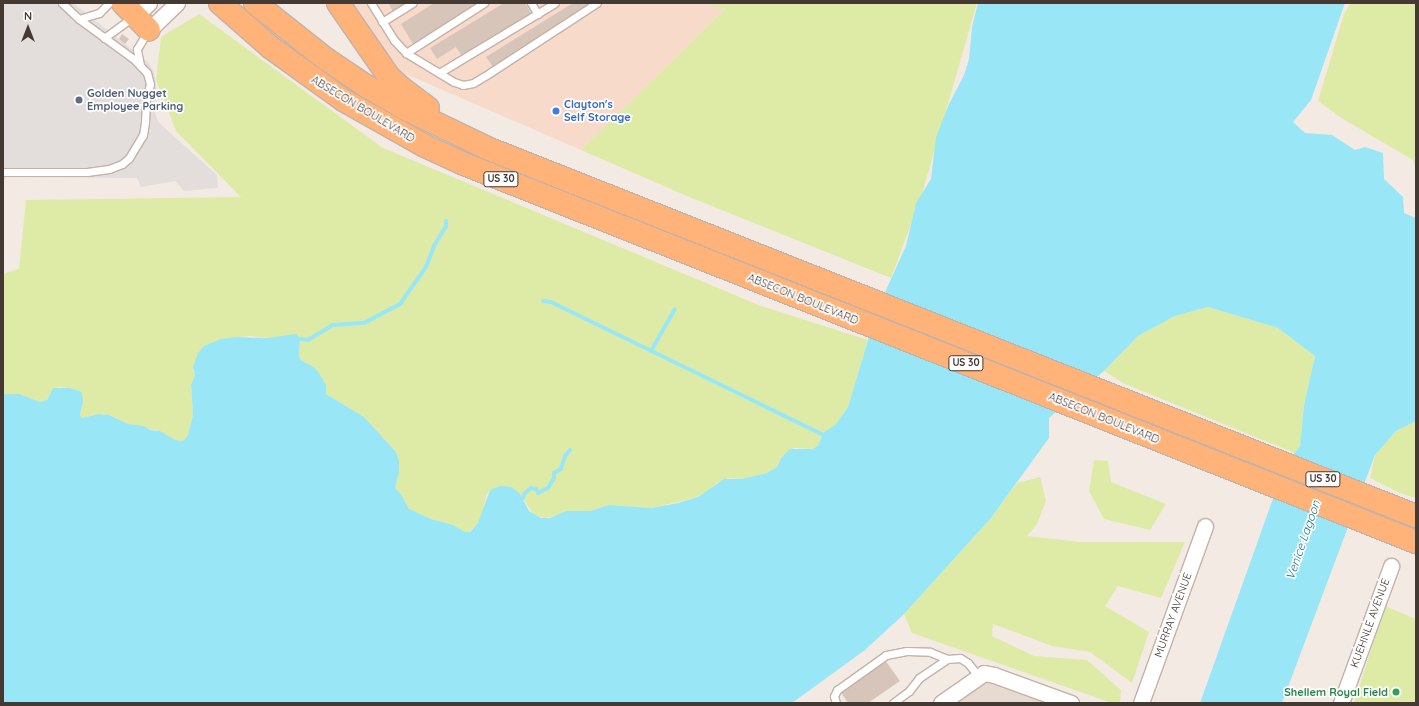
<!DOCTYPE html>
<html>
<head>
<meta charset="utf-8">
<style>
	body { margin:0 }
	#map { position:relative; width:1419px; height:706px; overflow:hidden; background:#f3eae3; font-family:Quicksand,sans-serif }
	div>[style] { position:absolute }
	.residential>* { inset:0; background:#e7dad0 }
	.commercial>* { inset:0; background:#f8dacb }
	.green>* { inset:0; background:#deeba7 }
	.parking>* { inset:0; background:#e3dedc }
	.water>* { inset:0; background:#99e7f6 }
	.stream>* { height:4px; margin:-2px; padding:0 2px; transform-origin:2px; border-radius:2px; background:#99e7f6 }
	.building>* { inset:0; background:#d8c5ba }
	.roads { filter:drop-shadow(1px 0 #c2b2a8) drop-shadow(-1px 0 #c2b2a8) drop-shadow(0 1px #c2b2a8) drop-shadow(0 -1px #c2b2a8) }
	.service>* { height:7px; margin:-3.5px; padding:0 3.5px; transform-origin:3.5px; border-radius:3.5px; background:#fff }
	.minor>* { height:15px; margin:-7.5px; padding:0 7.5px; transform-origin:7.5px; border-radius:7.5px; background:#fff }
	.trunk>* { height:22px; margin:-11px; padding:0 11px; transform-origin:11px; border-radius:11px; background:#ffb379 }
	.dots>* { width:11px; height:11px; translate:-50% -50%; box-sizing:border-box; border:2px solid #fff; border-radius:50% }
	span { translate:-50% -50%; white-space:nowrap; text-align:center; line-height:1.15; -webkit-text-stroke:3.5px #fff; paint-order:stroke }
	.shield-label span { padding:1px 3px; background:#fff; border:1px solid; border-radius:3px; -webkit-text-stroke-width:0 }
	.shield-label { font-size:10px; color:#453933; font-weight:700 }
	.service-label { font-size:11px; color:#4e5e75; font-weight:700 }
	.left { translate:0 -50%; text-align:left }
	.shop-label { font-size:11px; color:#366cbe; font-weight:700 }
	.street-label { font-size:11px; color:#453933 }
	.leisure-label { font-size:11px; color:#27864d; font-weight:700 }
	.right { translate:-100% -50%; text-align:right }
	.water-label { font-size:12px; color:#1f7c8f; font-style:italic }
	.frame { position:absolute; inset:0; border:4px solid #453933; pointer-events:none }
	.north { position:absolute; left:8px; top:8px; width:40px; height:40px; -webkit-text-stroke:3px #fff; paint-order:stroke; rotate:0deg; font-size:11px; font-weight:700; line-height:16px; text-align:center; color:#453933 }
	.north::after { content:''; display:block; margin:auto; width:14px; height:18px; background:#453933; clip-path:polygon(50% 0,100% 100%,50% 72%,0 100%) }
</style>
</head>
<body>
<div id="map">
	<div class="residential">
		<i style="clip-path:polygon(978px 676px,1071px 703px,941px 703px)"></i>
	</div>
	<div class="commercial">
		<i style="clip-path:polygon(347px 3px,702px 3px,725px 9px,581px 150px,401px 72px)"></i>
	</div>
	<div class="green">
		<i style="clip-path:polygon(702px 3px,977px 3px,922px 194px,891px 278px,687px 196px,581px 150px,725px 9px)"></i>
		<i style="clip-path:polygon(1351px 3px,1416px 3px,1416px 172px,1413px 160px,1343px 119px,1318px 101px,1344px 14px)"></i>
		<i style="clip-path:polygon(199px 14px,383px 148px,761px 306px,868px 340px,848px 407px,835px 425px,824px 432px,818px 445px,813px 449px,794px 448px,781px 458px,777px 467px,767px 473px,741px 479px,729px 478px,718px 482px,705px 493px,691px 499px,651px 508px,609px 505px,590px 511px,566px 511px,558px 515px,545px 518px,534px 515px,520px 494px,500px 486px,490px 490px,486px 496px,483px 513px,478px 523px,469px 532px,465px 532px,453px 525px,420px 516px,409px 510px,400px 493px,395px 488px,398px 476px,399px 460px,396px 452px,364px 417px,326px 394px,326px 385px,315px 368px,301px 360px,299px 356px,300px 338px,296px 335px,272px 338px,249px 336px,221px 339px,193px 370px,195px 375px,191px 385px,193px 414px,188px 435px,183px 441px,175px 440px,157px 430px,147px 429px,144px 426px,128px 424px,109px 415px,98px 414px,82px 418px,80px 416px,82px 408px,80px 391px,70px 388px,58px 387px,51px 392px,47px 400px,40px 402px,3px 395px,3px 274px,19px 269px,26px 200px,241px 197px,176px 131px,156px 80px,161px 37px)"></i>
		<i style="clip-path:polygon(1208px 307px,1278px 328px,1315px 356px,1304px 405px,1300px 446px,1295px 453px,1125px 384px,1104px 371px,1138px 336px,1175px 316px)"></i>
		<i style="clip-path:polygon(1416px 421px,1416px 498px,1400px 493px,1370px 478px,1375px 455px,1396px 431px)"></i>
		<i style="clip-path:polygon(1094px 460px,1108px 461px,1111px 482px,1166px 504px,1150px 530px,1104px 519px,1089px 491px)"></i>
		<i style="clip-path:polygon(1040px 477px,1046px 501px,1037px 524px,1027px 536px,1080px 542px,1185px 542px,1161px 598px,1118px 586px,1105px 606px,1149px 632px,1132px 683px,1090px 652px,1052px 646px,993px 624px,992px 636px,1034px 656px,1087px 660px,1121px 690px,1120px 703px,1112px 703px,912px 633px,904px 614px,991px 518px,1017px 483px)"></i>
		<i style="clip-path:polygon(1385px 606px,1416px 619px,1416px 703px,1354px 703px)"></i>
	</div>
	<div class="parking">
		<i style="clip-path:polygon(3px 3px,73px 3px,148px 62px,154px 72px,157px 92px,154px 109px,158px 122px,217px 175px,218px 188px,184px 191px,175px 181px,141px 187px,137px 178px,7px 177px,3px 181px)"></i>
	</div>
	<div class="water">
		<i style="clip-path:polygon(978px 3px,1345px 3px,1311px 100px,1293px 122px,1305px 133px,1332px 135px,1355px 150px,1365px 147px,1383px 153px,1384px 179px,1403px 197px,1404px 213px,1416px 218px,1416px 421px,1396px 431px,1375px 455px,1282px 703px,1200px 703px,1285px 465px,1300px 446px,1304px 405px,1315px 356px,1278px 328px,1208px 307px,1175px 316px,1138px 336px,1104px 371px,1049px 418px,1049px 438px,991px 518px,904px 614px,865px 650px,792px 703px,3px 703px,3px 395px,6px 394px,19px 394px,40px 402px,47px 400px,53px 388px,70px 388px,80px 391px,82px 393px,83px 402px,80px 415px,82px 418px,98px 414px,109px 415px,128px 424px,144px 426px,150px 430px,160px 431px,175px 440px,183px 441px,188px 435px,193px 414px,191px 385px,195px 375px,193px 367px,198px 353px,204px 346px,221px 339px,237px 337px,267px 338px,296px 334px,300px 338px,299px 356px,301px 360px,315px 368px,319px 373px,326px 385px,326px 394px,364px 417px,396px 452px,399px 460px,399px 472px,395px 488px,400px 493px,409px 509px,431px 519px,453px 525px,465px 532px,470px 532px,478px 523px,490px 490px,500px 486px,512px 487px,520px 494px,529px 511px,541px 518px,550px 518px,566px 511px,590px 511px,609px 505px,651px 508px,678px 503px,698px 497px,724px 479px,741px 479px,767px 473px,777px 467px,781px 458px,790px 449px,813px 449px,818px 445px,824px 432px,835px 425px,848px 407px,868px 340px,886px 290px,906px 246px,916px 203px,931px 179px,936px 137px,949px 104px,964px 75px,969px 59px,972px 27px)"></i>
	</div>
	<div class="stream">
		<i style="left:543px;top:301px;width:8px;rotate:7deg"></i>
		<i style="left:551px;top:302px;width:301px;rotate:26deg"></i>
		<i style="left:300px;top:339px;width:8px;rotate:7deg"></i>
		<i style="left:308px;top:340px;width:29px;rotate:-31deg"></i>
		<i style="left:333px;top:325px;width:31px;rotate:-4deg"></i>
		<i style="left:364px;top:323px;width:41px;rotate:-27.8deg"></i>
		<i style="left:400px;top:304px;width:45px;rotate:-54.9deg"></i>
		<i style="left:426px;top:267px;width:22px;rotate:-69deg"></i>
		<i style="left:434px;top:246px;width:23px;rotate:-59deg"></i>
		<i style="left:446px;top:226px;width:5px;rotate:-90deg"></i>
		<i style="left:651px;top:351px;width:48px;rotate:-60.3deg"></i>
		<i style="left:523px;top:498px;width:4px;rotate:-76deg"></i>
		<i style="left:524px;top:494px;width:9px;rotate:-41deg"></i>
		<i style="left:531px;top:488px;width:5px;rotate:11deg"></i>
		<i style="left:536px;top:489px;width:4px;rotate:63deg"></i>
		<i style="left:538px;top:493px;width:11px;rotate:-27deg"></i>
		<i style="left:548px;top:488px;width:12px;rotate:-59deg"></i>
		<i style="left:554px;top:478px;width:5px;rotate:-90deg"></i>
		<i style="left:554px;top:473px;width:8px;rotate:-30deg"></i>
		<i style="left:561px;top:469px;width:14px;rotate:-73deg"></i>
		<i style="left:565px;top:456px;width:8px;rotate:-50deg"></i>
	</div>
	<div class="building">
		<i style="clip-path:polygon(388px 3px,410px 3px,394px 13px)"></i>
		<i style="clip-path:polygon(434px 3px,479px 3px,413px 44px,401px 24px)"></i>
		<i style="clip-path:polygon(504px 3px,525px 3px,531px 13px,462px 56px,456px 47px,437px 59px,430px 48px)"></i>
		<i style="clip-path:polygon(573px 3px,596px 3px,493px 67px,486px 57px)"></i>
		<i style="clip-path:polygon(122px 34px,129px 39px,125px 44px,119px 39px)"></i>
		<i style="clip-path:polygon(885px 660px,900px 681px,868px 703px,848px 703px,840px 691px)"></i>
	</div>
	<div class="roads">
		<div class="service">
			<i style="left:371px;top:3px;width:44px;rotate:58.1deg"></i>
			<i style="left:394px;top:40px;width:18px;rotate:47deg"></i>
			<i style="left:406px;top:53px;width:56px;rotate:31.1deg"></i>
			<i style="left:454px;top:82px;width:9px;rotate:18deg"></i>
			<i style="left:463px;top:85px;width:10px;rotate:-11deg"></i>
			<i style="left:473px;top:83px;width:21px;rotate:-31deg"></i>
			<i style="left:491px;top:72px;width:126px;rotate:-33.1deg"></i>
			<i style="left:531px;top:3px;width:13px;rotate:58deg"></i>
			<i style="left:79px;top:19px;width:21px;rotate:-17deg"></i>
			<i style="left:99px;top:13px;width:14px;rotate:-45deg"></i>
			<i style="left:382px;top:22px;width:36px;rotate:-32deg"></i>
			<i style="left:104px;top:38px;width:36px;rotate:-36deg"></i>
			<i style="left:406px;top:53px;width:93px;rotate:-32.7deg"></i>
			<i style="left:140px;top:65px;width:16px;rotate:-101deg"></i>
			<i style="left:137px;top:49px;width:21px;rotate:-59deg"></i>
			<i style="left:439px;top:73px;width:135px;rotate:-31.1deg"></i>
			<i style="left:3px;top:172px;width:84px"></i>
			<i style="left:87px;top:172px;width:22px;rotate:-8deg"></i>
			<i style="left:109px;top:169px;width:14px;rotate:-21deg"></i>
			<i style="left:122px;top:164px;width:9px;rotate:-41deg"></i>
			<i style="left:129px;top:158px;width:27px;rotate:-59deg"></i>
			<i style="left:143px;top:135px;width:13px;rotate:-81deg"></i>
			<i style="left:145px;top:122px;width:22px;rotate:-87deg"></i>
			<i style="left:146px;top:100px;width:16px;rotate:-76deg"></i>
			<i style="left:150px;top:84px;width:11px;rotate:-105deg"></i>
			<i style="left:147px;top:73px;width:18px;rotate:-133deg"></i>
			<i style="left:135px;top:60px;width:69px;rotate:-143.8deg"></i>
			<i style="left:79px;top:19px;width:23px;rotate:-137deg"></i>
			<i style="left:836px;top:703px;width:7px;rotate:-106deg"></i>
			<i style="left:834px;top:696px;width:7px;rotate:-63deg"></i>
			<i style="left:837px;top:690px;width:60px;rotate:-35.5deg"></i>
			<i style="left:886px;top:655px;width:21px;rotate:-11deg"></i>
			<i style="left:907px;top:651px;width:23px;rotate:2deg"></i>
			<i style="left:930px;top:652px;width:18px;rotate:22deg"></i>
			<i style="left:893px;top:703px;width:20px;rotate:-37deg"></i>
			<i style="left:909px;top:691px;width:16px;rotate:-52deg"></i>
			<i style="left:919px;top:678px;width:34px;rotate:-34deg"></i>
			<i style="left:947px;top:659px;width:13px;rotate:-4deg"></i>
			<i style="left:960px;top:658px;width:9px;rotate:32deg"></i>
			<i style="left:968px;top:663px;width:16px;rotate:52deg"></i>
		</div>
		<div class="minor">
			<i style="left:135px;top:16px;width:19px;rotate:-43deg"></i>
			<i style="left:149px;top:30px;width:39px;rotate:-44deg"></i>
			<i style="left:941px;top:703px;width:52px;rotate:-34.9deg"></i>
			<i style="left:984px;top:673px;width:10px;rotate:11deg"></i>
			<i style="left:994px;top:675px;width:82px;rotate:20deg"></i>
			<i style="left:1141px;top:703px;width:188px;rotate:-70.1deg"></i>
			<i style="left:1341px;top:703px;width:146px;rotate:-69.9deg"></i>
		</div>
		<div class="trunk">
			<i style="left:123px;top:3px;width:37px;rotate:46deg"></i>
			<i style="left:220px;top:3px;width:67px;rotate:41.3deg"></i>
			<i style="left:270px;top:47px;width:92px;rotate:35.8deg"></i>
			<i style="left:345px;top:101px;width:92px;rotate:29.4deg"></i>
			<i style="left:425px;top:146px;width:43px;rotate:24.8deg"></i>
			<i style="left:464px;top:164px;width:1024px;rotate:21.66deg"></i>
			<i style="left:255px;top:3px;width:90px;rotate:38.3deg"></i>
			<i style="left:326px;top:59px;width:48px;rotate:34deg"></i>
			<i style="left:366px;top:86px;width:46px;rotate:29.9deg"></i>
			<i style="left:406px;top:109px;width:90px;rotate:25.7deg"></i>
			<i style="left:487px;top:148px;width:999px;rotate:21.61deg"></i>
			<i style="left:338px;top:3px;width:90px;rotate:55.4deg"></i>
			<i style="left:389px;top:77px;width:15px;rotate:42deg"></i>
			<i style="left:400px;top:87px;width:35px;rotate:37deg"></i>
		</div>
	</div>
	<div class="dots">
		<i style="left:79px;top:100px;background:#5c6f8a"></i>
		<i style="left:556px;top:111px;background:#3f7fe0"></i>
		<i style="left:1396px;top:692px;background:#2e9e5b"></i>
	</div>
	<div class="shield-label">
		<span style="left:501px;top:179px">US 30</span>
		<span style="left:966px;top:363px">US 30</span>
		<span style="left:1323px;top:479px">US 30</span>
	</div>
	<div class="service-label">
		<span class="left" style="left:87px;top:100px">Golden Nugget<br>Employee Parking</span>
	</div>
	<div class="shop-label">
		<span class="left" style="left:564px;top:111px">Clayton's<br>Self Storage</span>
	</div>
	<div class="street-label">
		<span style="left:363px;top:109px;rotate:31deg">ABSECON BOULEVARD</span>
		<span style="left:803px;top:299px;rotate:22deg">ABSECON BOULEVARD</span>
		<span style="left:1104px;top:418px;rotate:22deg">ABSECON BOULEVARD</span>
		<span style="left:1173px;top:615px;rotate:-70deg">MURRAY AVENUE</span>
		<span style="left:1370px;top:623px;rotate:-70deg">KUEHNLE AVENUE</span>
	</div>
	<div class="leisure-label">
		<span class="right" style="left:1388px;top:692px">Shellem Royal Field</span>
	</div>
	<div class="water-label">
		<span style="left:1303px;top:540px;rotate:-71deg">Venice Lagoon</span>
	</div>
	<div class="frame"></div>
	<div class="north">N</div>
</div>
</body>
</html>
